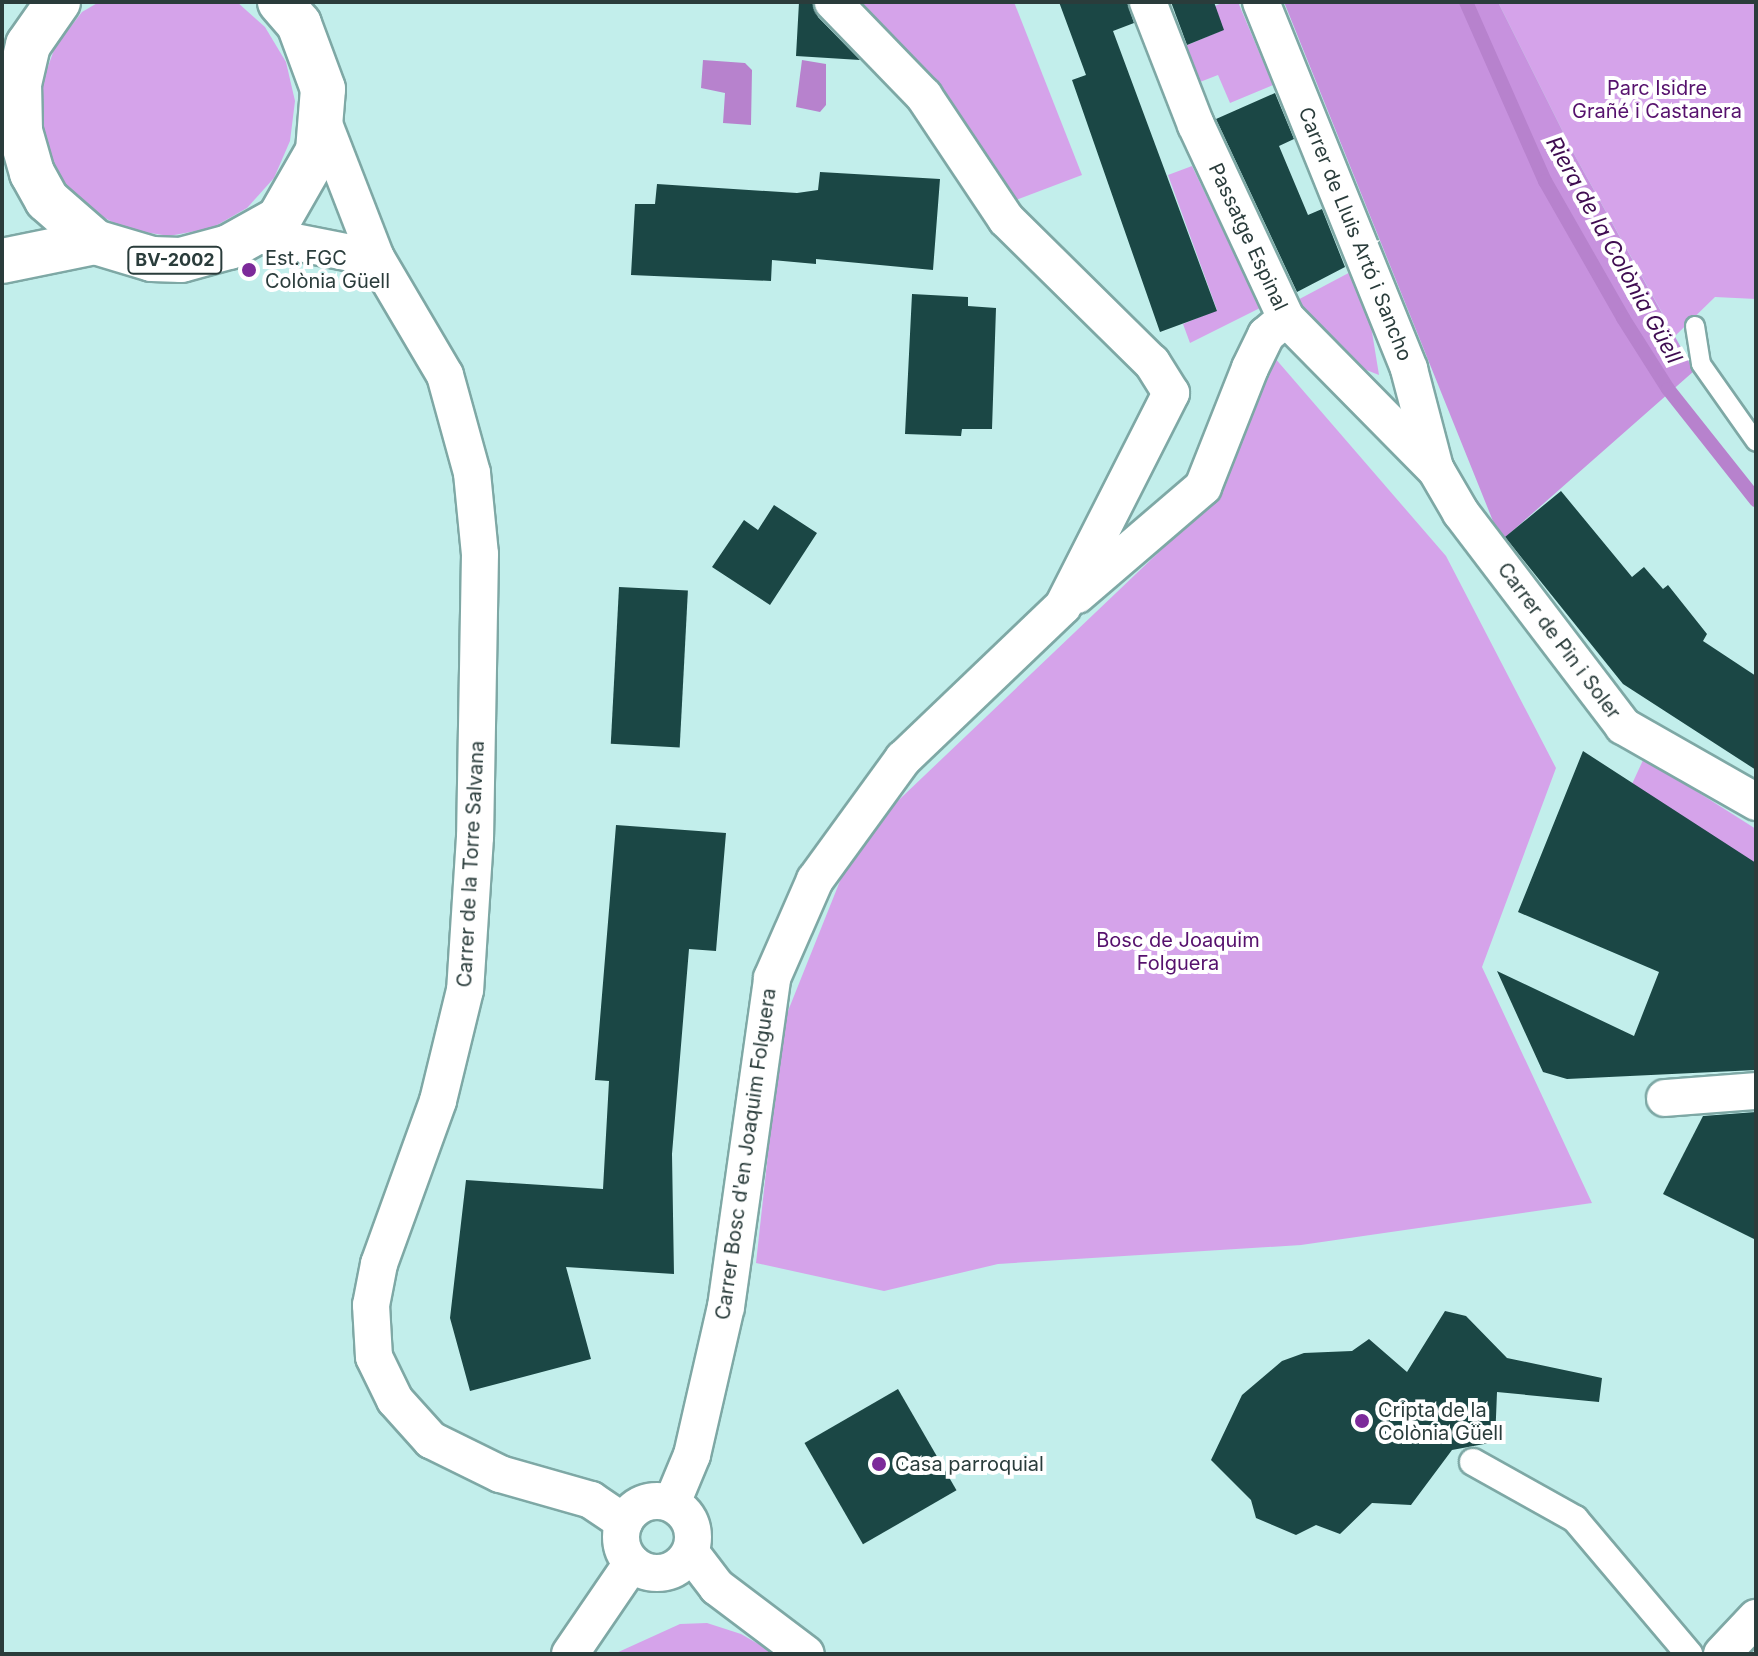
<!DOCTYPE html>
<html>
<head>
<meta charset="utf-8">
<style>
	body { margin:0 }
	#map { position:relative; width:1758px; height:1656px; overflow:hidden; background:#c2eeeb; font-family:Inter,sans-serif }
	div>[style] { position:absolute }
	.green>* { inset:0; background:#d5a3ea }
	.forest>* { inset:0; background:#c792de }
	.water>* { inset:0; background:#b782cd }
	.stream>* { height:14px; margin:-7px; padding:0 7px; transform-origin:7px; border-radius:7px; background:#b782cd }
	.building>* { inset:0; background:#1b4745; transform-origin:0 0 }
	.roads { filter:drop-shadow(2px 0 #7ea8a5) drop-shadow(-2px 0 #7ea8a5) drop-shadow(0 2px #7ea8a5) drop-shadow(0 -2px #7ea8a5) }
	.service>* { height:18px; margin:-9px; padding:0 9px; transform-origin:9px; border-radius:9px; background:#fff }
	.pedestrian>* { height:26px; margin:-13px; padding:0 13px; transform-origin:13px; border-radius:13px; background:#fff }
	.minor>* { height:36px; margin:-18px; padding:0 18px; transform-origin:18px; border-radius:18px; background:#fff }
	.minor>.ring { margin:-18px; padding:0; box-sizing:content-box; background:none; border:36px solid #fff; border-radius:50% }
	.primary>* { height:44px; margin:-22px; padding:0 22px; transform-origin:22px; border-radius:22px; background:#fff }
	.dots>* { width:22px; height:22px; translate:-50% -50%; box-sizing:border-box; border:4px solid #fff; border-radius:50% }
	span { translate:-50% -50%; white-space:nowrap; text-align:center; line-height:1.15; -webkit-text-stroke:8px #fff; paint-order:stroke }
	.shield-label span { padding:2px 6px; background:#fff; border:2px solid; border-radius:6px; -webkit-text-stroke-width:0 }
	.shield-label { font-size:18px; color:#2a3c3b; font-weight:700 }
	.park-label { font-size:20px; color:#56116d }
	.street-label { font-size:20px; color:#2a3c3b }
	.poi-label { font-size:20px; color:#2a3c3b }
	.left { translate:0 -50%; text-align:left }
	.water-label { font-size:22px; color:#3f0c51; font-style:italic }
	.frame { position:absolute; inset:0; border:4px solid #2a3c3b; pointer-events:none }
</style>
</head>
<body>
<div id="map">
	<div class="green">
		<i style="clip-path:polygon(99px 2px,237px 2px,265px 27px,286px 62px,295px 101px,290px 141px,274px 178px,247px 208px,212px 228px,169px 236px,125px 229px,87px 208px,57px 174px,42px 133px,40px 89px,55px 47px,82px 12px)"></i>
		<i style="clip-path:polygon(846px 2px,1014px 2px,1082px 175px,1008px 203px)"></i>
		<i style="clip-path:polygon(1224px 2px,1238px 2px,1273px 85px,1230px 103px,1218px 75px,1200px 82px,1185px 46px,1223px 30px,1215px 6px)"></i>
		<i style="clip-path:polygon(1498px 2px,1756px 2px,1756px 299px,1715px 297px,1675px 336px,1574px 154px)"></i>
		<i style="clip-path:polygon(1192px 166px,1243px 272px,1266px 305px,1190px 343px,1183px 324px,1217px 310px,1168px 175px)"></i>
		<i style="clip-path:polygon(1358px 268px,1364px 283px,1379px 375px,1346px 362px,1290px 304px)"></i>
		<i style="clip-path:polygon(1274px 357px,1446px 556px,1556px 768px,1482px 967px,1592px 1203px,1301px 1245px,998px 1264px,884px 1291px,756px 1263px,782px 1026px,850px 856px,882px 816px,1223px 491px)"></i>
		<i style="clip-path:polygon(1644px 758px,1756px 829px,1756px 866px,1632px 784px)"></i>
		<i style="clip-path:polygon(707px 1623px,741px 1634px,776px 1654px,614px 1654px,680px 1624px)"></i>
	</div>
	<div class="forest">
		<i style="clip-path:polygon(1284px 2px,1498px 2px,1574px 154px,1694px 371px,1501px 541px)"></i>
	</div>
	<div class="water">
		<i style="clip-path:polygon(703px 60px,745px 63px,752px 70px,751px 125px,723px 123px,725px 93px,701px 88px)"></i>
		<i style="clip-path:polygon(802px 60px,826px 64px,826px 105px,820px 112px,796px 107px)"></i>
	</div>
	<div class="stream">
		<i style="left:1466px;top:2px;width:196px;rotate:66.2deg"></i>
		<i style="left:1545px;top:181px;width:158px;rotate:60.3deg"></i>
		<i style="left:1623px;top:318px;width:84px;rotate:57.6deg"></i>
		<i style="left:1668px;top:389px;width:142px;rotate:51.6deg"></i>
	</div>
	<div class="building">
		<i style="clip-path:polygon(799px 2px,813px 2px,818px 17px,860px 60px,796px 56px)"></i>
		<i style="clip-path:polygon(1059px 2px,1127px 2px,1134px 23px,1113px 31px,1217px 311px,1160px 332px,1072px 80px,1086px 75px)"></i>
		<i style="clip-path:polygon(1171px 2px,1214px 2px,1224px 30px,1187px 45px)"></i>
		<i style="clip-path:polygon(1275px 93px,1294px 139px,1279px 146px,1308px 215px,1322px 209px,1345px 267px,1297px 292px,1216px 119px)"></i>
		<i style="clip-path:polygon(820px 172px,940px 179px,933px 270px,816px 259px,816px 264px,772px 260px,771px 281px,631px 275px,635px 204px,655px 204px,657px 184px,797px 193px,818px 190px)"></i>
		<i style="clip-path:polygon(912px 294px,968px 297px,968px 306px,996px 308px,992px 429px,962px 429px,961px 436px,905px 434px)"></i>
		<i style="clip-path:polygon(1561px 491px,1632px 577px,1644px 567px,1663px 589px,1668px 585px,1707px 634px,1703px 641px,1756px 676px,1756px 770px,1623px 684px,1505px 537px)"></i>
		<i style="clip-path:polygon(774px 505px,817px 533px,770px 605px,712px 567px,744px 520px,758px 530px)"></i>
		<i style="left:619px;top:587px;width:69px;height:157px;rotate:3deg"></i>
		<i style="clip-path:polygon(1583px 751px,1756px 863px,1756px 1070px,1567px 1079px,1543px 1072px,1497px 971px,1634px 1036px,1659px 972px,1518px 912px)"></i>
		<i style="clip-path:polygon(616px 825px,726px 833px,716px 951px,689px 949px,672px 1154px,674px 1274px,566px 1267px,591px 1359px,470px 1391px,450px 1318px,466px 1180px,603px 1189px,609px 1081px,595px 1080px)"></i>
		<i style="clip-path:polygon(1756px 1112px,1756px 1240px,1663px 1194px,1703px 1116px)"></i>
		<i style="clip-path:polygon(1445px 1311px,1466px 1316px,1507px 1358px,1602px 1378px,1599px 1402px,1497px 1392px,1495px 1442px,1452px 1450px,1411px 1505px,1372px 1503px,1340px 1534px,1316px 1525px,1296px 1535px,1256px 1518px,1251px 1500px,1211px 1460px,1242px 1395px,1282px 1361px,1304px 1353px,1352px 1351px,1369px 1339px,1407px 1372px)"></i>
		<i style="left:898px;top:1389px;width:117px;height:108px;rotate:60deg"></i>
	</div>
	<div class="roads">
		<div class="service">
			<i style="left:1695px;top:326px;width:38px;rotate:81deg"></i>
			<i style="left:1701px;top:364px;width:95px;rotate:54.8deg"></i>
		</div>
		<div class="pedestrian">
			<i style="left:1473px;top:1462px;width:117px;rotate:29.2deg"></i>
			<i style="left:1575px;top:1519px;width:177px;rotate:49.8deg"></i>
		</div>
		<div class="minor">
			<i style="left:1148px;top:2px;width:132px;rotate:68.7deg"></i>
			<i style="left:1196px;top:125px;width:213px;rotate:65deg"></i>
			<i style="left:1286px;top:318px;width:214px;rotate:45.4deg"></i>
			<i style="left:1436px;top:470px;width:50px;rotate:59.8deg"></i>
			<i style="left:1461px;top:513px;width:268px;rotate:52.7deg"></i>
			<i style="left:1623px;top:726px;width:153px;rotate:29.7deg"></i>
			<i style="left:1261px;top:2px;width:396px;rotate:68deg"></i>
			<i style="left:1409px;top:369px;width:102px;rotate:75.3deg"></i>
			<i style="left:324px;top:124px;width:144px;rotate:68.8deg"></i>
			<i style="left:376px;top:258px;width:136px;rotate:59.5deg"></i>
			<i style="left:445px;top:375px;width:102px;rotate:74.6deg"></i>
			<i style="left:472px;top:473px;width:81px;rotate:84.4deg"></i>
			<i style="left:480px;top:554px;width:283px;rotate:91deg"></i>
			<i style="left:475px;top:837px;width:153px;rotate:93.7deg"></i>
			<i style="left:465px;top:990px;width:114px;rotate:103.7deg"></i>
			<i style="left:438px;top:1101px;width:173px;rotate:109.9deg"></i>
			<i style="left:379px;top:1264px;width:42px;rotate:101deg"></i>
			<i style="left:371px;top:1305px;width:52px;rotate:86.7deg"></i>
			<i style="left:374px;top:1357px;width:48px;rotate:64deg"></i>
			<i style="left:395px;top:1400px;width:54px;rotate:48deg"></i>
			<i style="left:431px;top:1440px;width:77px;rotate:26.2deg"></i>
			<i style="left:500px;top:1474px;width:95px;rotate:15.9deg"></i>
			<i style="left:591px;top:1500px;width:40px;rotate:34deg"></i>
			<i style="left:254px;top:234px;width:124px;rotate:11.1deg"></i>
			<i style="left:1077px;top:595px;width:166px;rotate:-40.6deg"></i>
			<i style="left:1203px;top:487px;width:128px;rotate:-68.4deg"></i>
			<i style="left:1250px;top:368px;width:37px;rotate:-64deg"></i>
			<i style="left:1266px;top:335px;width:26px;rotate:-40deg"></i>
			<i style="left:1665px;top:1098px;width:91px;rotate:-4.4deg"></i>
			<i class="ring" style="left:621px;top:1501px;width:36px;height:36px"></i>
			<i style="left:672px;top:1503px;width:52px;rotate:-67.4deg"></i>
			<i style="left:692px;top:1455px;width:152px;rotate:-77.1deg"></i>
			<i style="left:726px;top:1307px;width:332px;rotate:-82deg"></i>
			<i style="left:772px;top:978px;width:107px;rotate:-66.3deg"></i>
			<i style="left:815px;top:880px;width:150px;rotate:-54deg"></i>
			<i style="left:903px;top:759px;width:221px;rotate:-43.7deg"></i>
			<i style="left:1063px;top:606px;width:239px;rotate:-63.1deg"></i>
			<i style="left:1171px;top:393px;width:36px;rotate:-122deg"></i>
			<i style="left:1152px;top:363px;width:205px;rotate:-135.4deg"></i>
			<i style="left:1006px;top:219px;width:148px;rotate:-123.7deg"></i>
			<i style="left:924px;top:96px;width:131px;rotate:-134.1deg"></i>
			<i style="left:691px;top:1553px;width:43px;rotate:52.6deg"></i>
			<i style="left:717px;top:1587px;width:111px;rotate:37deg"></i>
			<i style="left:570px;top:1654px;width:110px;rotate:-55.7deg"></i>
			<i style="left:1722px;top:1654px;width:50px;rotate:-46.6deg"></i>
		</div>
		<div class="primary">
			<i style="left:58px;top:2px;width:52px;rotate:124.9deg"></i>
			<i style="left:28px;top:45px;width:39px;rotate:103deg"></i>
			<i style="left:19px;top:83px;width:48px;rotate:88.8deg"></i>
			<i style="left:20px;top:131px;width:44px;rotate:74.1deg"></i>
			<i style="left:32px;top:173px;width:31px;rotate:61deg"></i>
			<i style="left:47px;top:200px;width:64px;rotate:41.2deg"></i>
			<i style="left:95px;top:242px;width:59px;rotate:16.6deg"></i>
			<i style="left:152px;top:259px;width:29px;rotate:2deg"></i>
			<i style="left:181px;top:260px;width:50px;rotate:-15.2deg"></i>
			<i style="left:229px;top:247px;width:57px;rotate:-29.2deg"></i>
			<i style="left:279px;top:219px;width:78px;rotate:-60.2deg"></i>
			<i style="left:318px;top:151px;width:62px;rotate:-85.4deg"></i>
			<i style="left:323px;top:89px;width:69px;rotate:-110.3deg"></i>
			<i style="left:299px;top:24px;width:29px;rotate:-131deg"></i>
			<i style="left:2px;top:261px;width:95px;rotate:-11.5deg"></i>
		</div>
	</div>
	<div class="dots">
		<i style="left:249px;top:270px;background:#7c2a9a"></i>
		<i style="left:1362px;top:1421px;background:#7c2a9a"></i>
		<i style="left:879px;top:1464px;background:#7c2a9a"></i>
	</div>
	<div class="shield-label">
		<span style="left:175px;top:260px">BV-2002</span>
	</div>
	<div class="park-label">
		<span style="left:1657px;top:100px">Parc Isidre<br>Grañé i Castanera</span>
		<span style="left:1178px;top:952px">Bosc de Joaquim<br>Folguera</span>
	</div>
	<div class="street-label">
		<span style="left:1355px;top:234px;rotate:68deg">Carrer de Lluis Artó i Sancho</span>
		<span style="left:1248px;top:237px;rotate:65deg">Passatge Espinal</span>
		<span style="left:1559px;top:641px;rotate:53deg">Carrer de Pin i Soler</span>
		<span style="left:471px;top:864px;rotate:-87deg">Carrer de la Torre Salvana</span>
		<span style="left:746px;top:1154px;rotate:-82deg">Carrer Bosc d'en Joaquim Folguera</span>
	</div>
	<div class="poi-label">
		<span class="left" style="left:265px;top:270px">Est. FGC<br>Colònia Güell</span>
		<span class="left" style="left:1378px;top:1422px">Cripta de la<br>Colònia Güell</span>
		<span class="left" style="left:895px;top:1464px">Casa parroquial</span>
	</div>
	<div class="water-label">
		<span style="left:1614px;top:250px;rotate:61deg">Riera de la Colònia Güell</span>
	</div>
	<div class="frame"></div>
</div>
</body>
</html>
